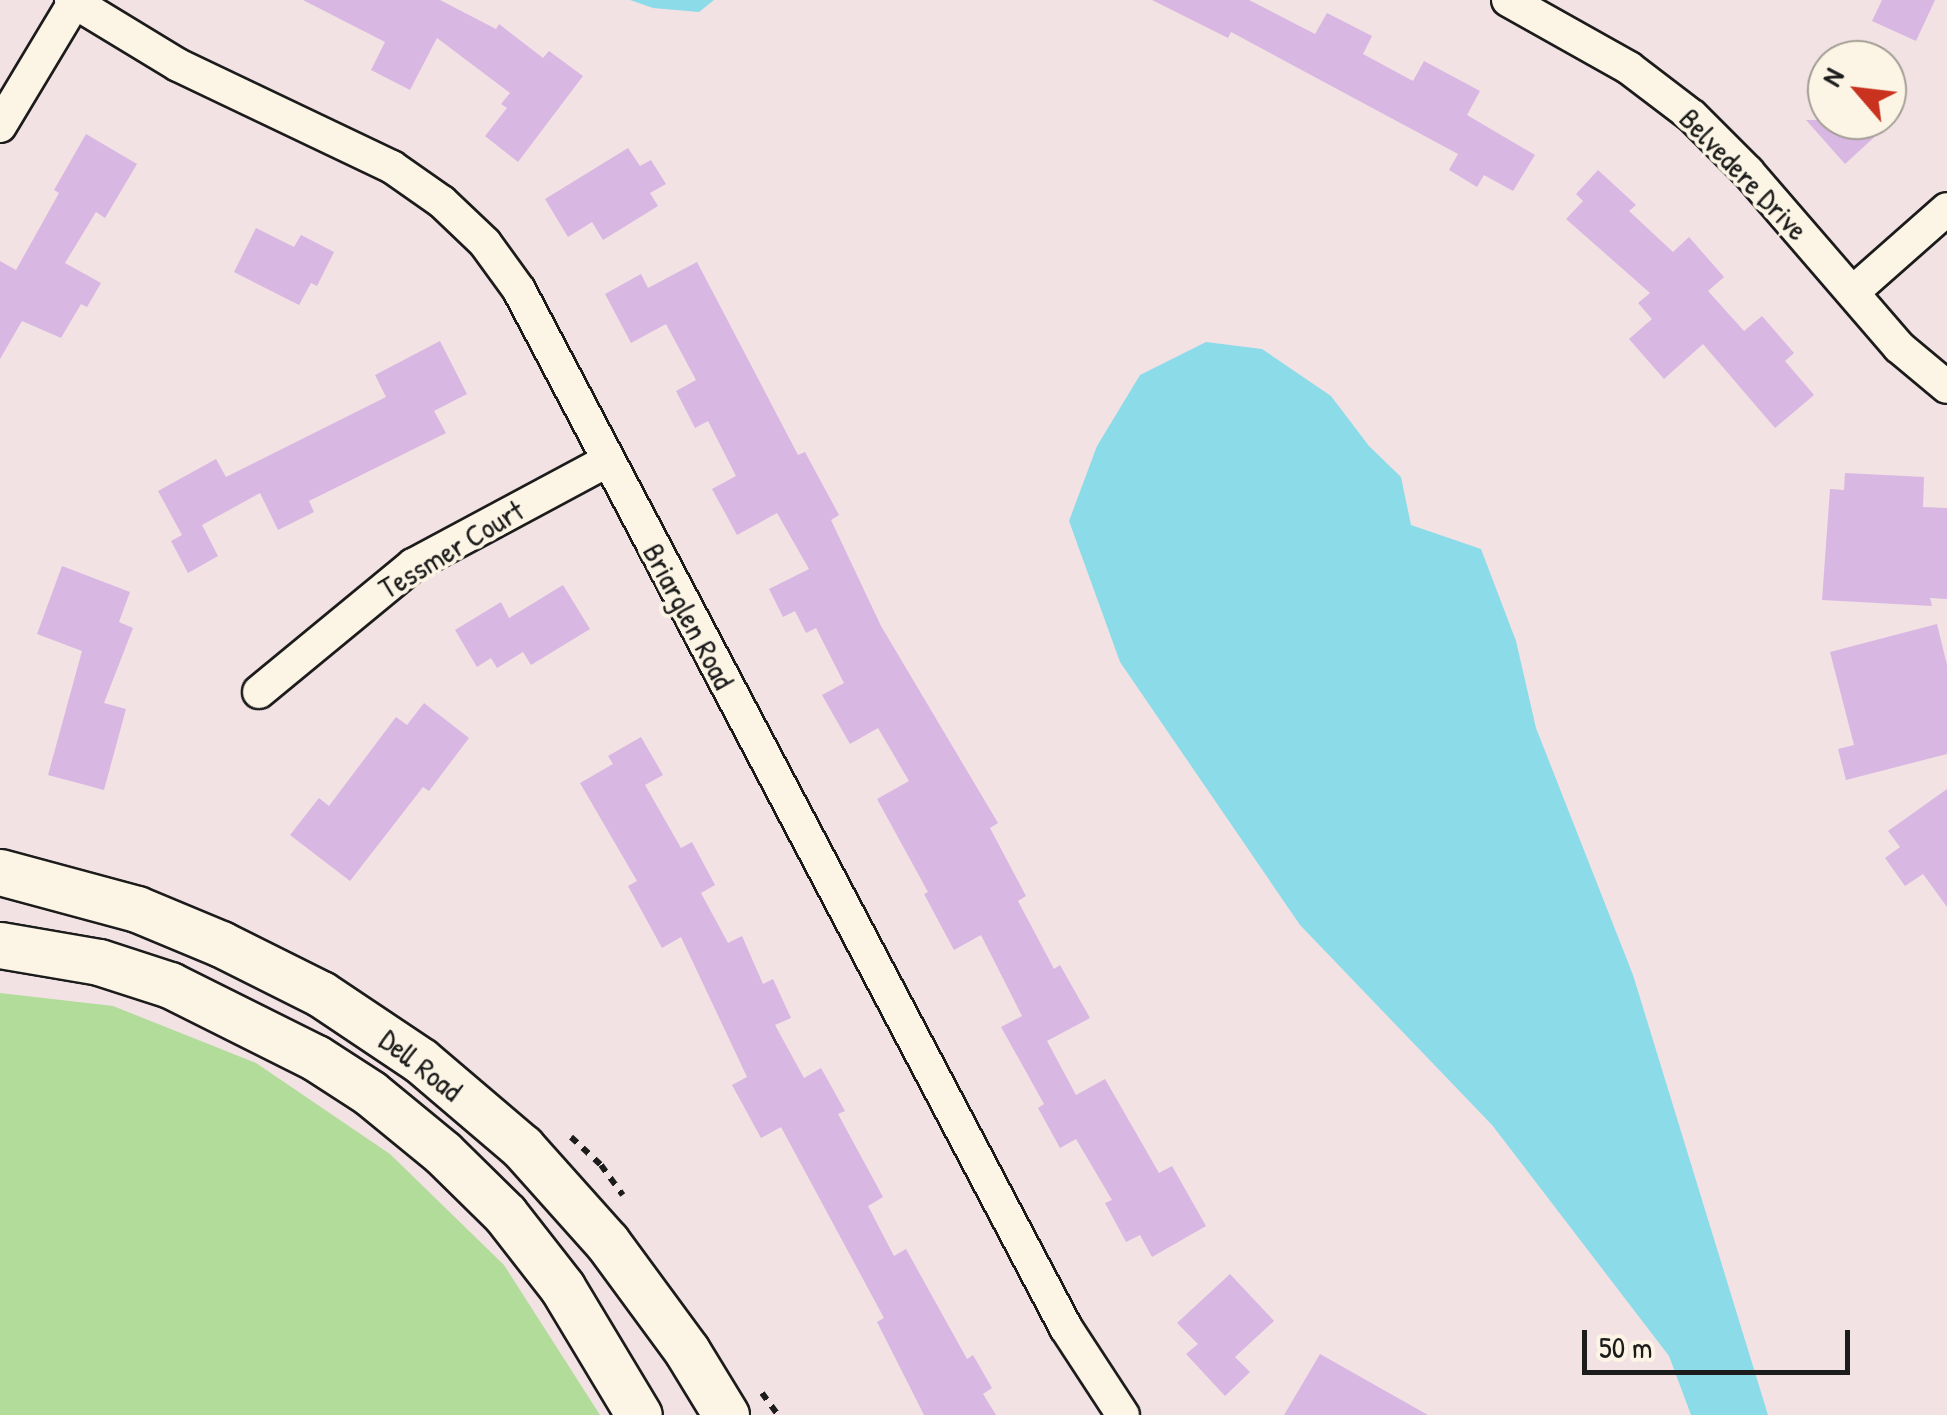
<!DOCTYPE html>
<html>
<head>
<meta charset="utf-8">
<style>
	body { margin:0 }
	#map { position:relative; width:1947px; height:1415px; overflow:hidden; background:#f2e2e4; font-family:"Patrick Hand",sans-serif }
	div>[style] { position:absolute }
	.green>* { inset:0; background:#b1dc99 }
	.water>* { inset:0; background:#8cdbe9 }
	.building>* { inset:0; background:#d9b7e3 }
	.path>* { height:6px; margin-top:-3px; transform-origin:0; background:repeating-linear-gradient(90deg,#1c1c1c 0 8px,transparent 0 16px) }
	.roads { filter:drop-shadow(2px 0 #1c1c1c) drop-shadow(-2px 0 #1c1c1c) drop-shadow(0 2px #1c1c1c) drop-shadow(0 -2px #1c1c1c) }
	.minor>* { height:32px; margin:-16px; padding:0 16px; transform-origin:16px; border-radius:16px; background:#fcf5e5 }
	.secondary>* { height:45px; margin:-22.5px; padding:0 22.5px; transform-origin:22.5px; border-radius:22.5px; background:#fcf5e5 }
	span { translate:-50% -50%; white-space:nowrap; text-align:center; line-height:1.15; -webkit-text-stroke:8px #fcf5e5; paint-order:stroke }
	.street-label { font-size:30px; color:#1c1c1c }
	.north { position:absolute; left:1807px; top:40px; width:100px; height:100px; box-sizing:border-box; background:#fcf5e5; border:2px solid #a29e95; border-radius:50%; rotate:298deg; font-size:28px; font-weight:700; line-height:40px; text-align:center; color:#1c1c1c }
	.north::after { content:''; display:block; margin:auto; width:35px; height:45px; background:#c8321e; clip-path:polygon(50% 0,100% 100%,50% 72%,0 100%) }
	.scale { position:absolute; left:1582px; top:1330px; width:268px; height:45px; box-sizing:border-box; border:5px solid #1c1c1c; border-top:0; padding-left:12px; font-size:30px; line-height:35px; white-space:nowrap; color:#1c1c1c; -webkit-text-stroke:8px #fcf5e5; paint-order:stroke }
</style>
</head>
<body>
<div id="map">
	<div class="green">
		<i style="clip-path:polygon(0 993px,113px 1006px,256px 1063px,390px 1154px,504px 1265px,600px 1415px,0 1415px)"></i>
	</div>
	<div class="water">
		<i style="clip-path:polygon(630px 0,714px 0,699px 12px,653px 8px)"></i>
		<i style="clip-path:polygon(1206px 342px,1262px 349px,1331px 396px,1369px 446px,1401px 477px,1411px 525px,1481px 549px,1516px 641px,1536px 728px,1633px 975px,1768px 1415px,1691px 1415px,1669px 1356px,1492px 1125px,1300px 925px,1120px 662px,1069px 521px,1097px 446px,1140px 375px)"></i>
	</div>
	<div class="building">
		<i style="clip-path:polygon(303px 0,440px 0,496px 29px,499px 24px,543px 58px,549px 51px,583px 76px,518px 162px,485px 136px,507px 108px,501px 104px,510px 93px,437px 38px,410px 90px,371px 70px,385px 42px)"></i>
		<i style="clip-path:polygon(1152px 0,1249px 0,1315px 34px,1327px 13px,1372px 36px,1363px 54px,1413px 81px,1424px 61px,1480px 91px,1467px 115px,1535px 155px,1513px 191px,1484px 175px,1477px 187px,1449px 170px,1458px 154px,1231px 32px,1228px 38px)"></i>
		<i style="clip-path:polygon(1882px 0,1935px 0,1916px 41px,1872px 21px)"></i>
		<i style="clip-path:polygon(1806px 120px,1893px 120px,1845px 164px)"></i>
		<i style="clip-path:polygon(86px 134px,137px 164px,105px 218px,96px 212px,65px 263px,101px 283px,87px 307px,81px 304px,61px 338px,22px 321px,0 359px,0 261px,16px 270px,59px 193px,54px 190px)"></i>
		<i style="clip-path:polygon(628px 148px,640px 166px,651px 160px,666px 184px,650px 193px,658px 206px,603px 240px,592px 222px,568px 237px,545px 199px)"></i>
		<i style="clip-path:polygon(1598px 170px,1636px 205px,1629px 211px,1673px 252px,1689px 237px,1724px 277px,1708px 291px,1744px 331px,1762px 316px,1794px 353px,1785px 361px,1814px 395px,1775px 428px,1703px 344px,1664px 379px,1629px 339px,1652px 319px,1638px 303px,1650px 293px,1566px 219px,1583px 201px,1576px 194px)"></i>
		<i style="clip-path:polygon(256px 228px,294px 247px,301px 235px,334px 252px,317px 286px,311px 283px,299px 305px,234px 272px)"></i>
		<i style="clip-path:polygon(697px 262px,798px 455px,805px 452px,839px 515px,831px 520px,881px 626px,998px 823px,990px 828px,1026px 896px,1018px 901px,1054px 969px,1060px 965px,1090px 1018px,1047px 1041px,1076px 1095px,1105px 1079px,1159px 1173px,1172px 1166px,1206px 1226px,1152px 1257px,1140px 1235px,1126px 1242px,1105px 1203px,1112px 1200px,1076px 1139px,1060px 1148px,1038px 1108px,1044px 1104px,1001px 1027px,1022px 1016px,981px 935px,954px 950px,924px 894px,928px 892px,877px 799px,909px 781px,878px 728px,850px 744px,822px 695px,844px 683px,816px 628px,806px 633px,795px 611px,783px 617px,769px 589px,809px 569px,777px 513px,737px 535px,712px 489px,736px 476px,708px 421px,695px 428px,676px 391px,696px 380px,666px 324px,631px 343px,605px 294px,641px 274px,648px 288px)"></i>
		<i style="clip-path:polygon(440px 341px,467px 394px,434px 411px,446px 433px,309px 501px,314px 512px,278px 530px,260px 493px,202px 525px,218px 556px,188px 573px,171px 541px,182px 535px,158px 491px,216px 459px,226px 477px,386px 397px,375px 375px)"></i>
		<i style="clip-path:polygon(1845px 473px,1924px 477px,1923px 507px,1947px 508px,1947px 599px,1930px 598px,1932px 606px,1822px 600px,1830px 489px,1844px 490px)"></i>
		<i style="clip-path:polygon(62px 566px,130px 592px,119px 622px,133px 628px,104px 703px,126px 709px,104px 790px,48px 775px,82px 651px,37px 634px)"></i>
		<i style="clip-path:polygon(563px 585px,590px 629px,531px 665px,523px 652px,497px 668px,491px 658px,477px 667px,455px 630px,501px 602px,509px 618px)"></i>
		<i style="clip-path:polygon(1937px 624px,1947px 665px,1947px 754px,1846px 780px,1838px 749px,1854px 745px,1830px 652px)"></i>
		<i style="clip-path:polygon(424px 703px,469px 738px,429px 791px,423px 787px,350px 881px,290px 835px,319px 798px,329px 806px,396px 717px,407px 725px)"></i>
		<i style="clip-path:polygon(641px 737px,663px 775px,645px 785px,681px 848px,692px 842px,715px 885px,701px 893px,728px 943px,742px 936px,763px 984px,773px 979px,791px 1018px,775px 1025px,804px 1078px,821px 1068px,845px 1111px,838px 1114px,883px 1197px,868px 1206px,894px 1256px,906px 1249px,967px 1359px,973px 1355px,992px 1388px,983px 1394px,996px 1415px,924px 1415px,877px 1322px,884px 1318px,781px 1127px,761px 1138px,732px 1085px,747px 1077px,681px 937px,662px 948px,628px 886px,637px 881px,580px 783px,613px 764px,608px 756px)"></i>
		<i style="clip-path:polygon(1947px 789px,1947px 907px,1923px 874px,1905px 886px,1885px 858px,1900px 847px,1888px 831px)"></i>
		<i style="clip-path:polygon(1230px 1274px,1274px 1321px,1235px 1357px,1250px 1372px,1225px 1396px,1186px 1354px,1198px 1344px,1177px 1323px)"></i>
		<i style="clip-path:polygon(1320px 1354px,1428px 1415px,1284px 1415px)"></i>
	</div>
	<div class="path">
		<i style="left:571px;top:1137px;width:41px;rotate:43deg"></i>
		<i style="left:601px;top:1165px;width:37px;rotate:54deg"></i>
		<i style="left:762px;top:1393px;width:27px;rotate:54deg"></i>
	</div>
	<div class="roads">
		<div class="minor">
			<i style="left:71px;top:0;width:125px;rotate:31.3deg"></i>
			<i style="left:178px;top:65px;width:237px;rotate:25.5deg"></i>
			<i style="left:392px;top:167px;width:61px;rotate:35deg"></i>
			<i style="left:442px;top:202px;width:59px;rotate:43.6deg"></i>
			<i style="left:485px;top:243px;width:58px;rotate:54.1deg"></i>
			<i style="left:519px;top:290px;width:1173px;rotate:62.21deg"></i>
			<i style="left:1066px;top:1328px;width:104px;rotate:56.8deg"></i>
			<i style="left:1508px;top:0;width:139px;rotate:29.3deg"></i>
			<i style="left:1629px;top:68px;width:79px;rotate:37.3deg"></i>
			<i style="left:1692px;top:116px;width:79px;rotate:45deg"></i>
			<i style="left:1748px;top:172px;width:231px;rotate:49.2deg"></i>
			<i style="left:1899px;top:347px;width:62px;rotate:39.8deg"></i>
			<i style="left:0;top:126px;width:144px;rotate:-59deg"></i>
			<i style="left:1853px;top:292px;width:125px;rotate:-41.4deg"></i>
			<i style="left:259px;top:692px;width:200px;rotate:-39.5deg"></i>
			<i style="left:413px;top:565px;width:220px;rotate:-28.2deg"></i>
		</div>
		<div class="secondary">
			<i style="left:0;top:872px;width:142px;rotate:15.1deg"></i>
			<i style="left:137px;top:909px;width:91px;rotate:22.6deg"></i>
			<i style="left:221px;top:944px;width:112px;rotate:26.6deg"></i>
			<i style="left:321px;top:994px;width:120px;rotate:33.8deg"></i>
			<i style="left:421px;top:1061px;width:133px;rotate:40.4deg"></i>
			<i style="left:522px;top:1147px;width:127px;rotate:48.2deg"></i>
			<i style="left:607px;top:1242px;width:135px;rotate:53.7deg"></i>
			<i style="left:687px;top:1351px;width:75px;rotate:58.6deg"></i>
			<i style="left:0;top:945px;width:100px;rotate:9.7deg"></i>
			<i style="left:99px;top:962px;width:75px;rotate:17.9deg"></i>
			<i style="left:170px;top:985px;width:163px;rotate:26.6deg"></i>
			<i style="left:316px;top:1058px;width:64px;rotate:32.9deg"></i>
			<i style="left:370px;top:1093px;width:94px;rotate:39.4deg"></i>
			<i style="left:443px;top:1153px;width:87px;rotate:44.5deg"></i>
			<i style="left:505px;top:1214px;width:93px;rotate:52deg"></i>
			<i style="left:562px;top:1287px;width:149px;rotate:59deg"></i>
		</div>
	</div>
	<div class="street-label">
		<span style="left:1744px;top:174px;rotate:46deg">Belvedere Drive</span>
		<span style="left:451px;top:549px;rotate:-31deg">Tessmer Court</span>
		<span style="left:689px;top:616px;rotate:62deg">Briarglen Road</span>
		<span style="left:421px;top:1065px;rotate:38deg">Dell Road</span>
	</div>
	<div class="north">N</div>
	<div class="scale">50 m</div>
</div>
</body>
</html>
